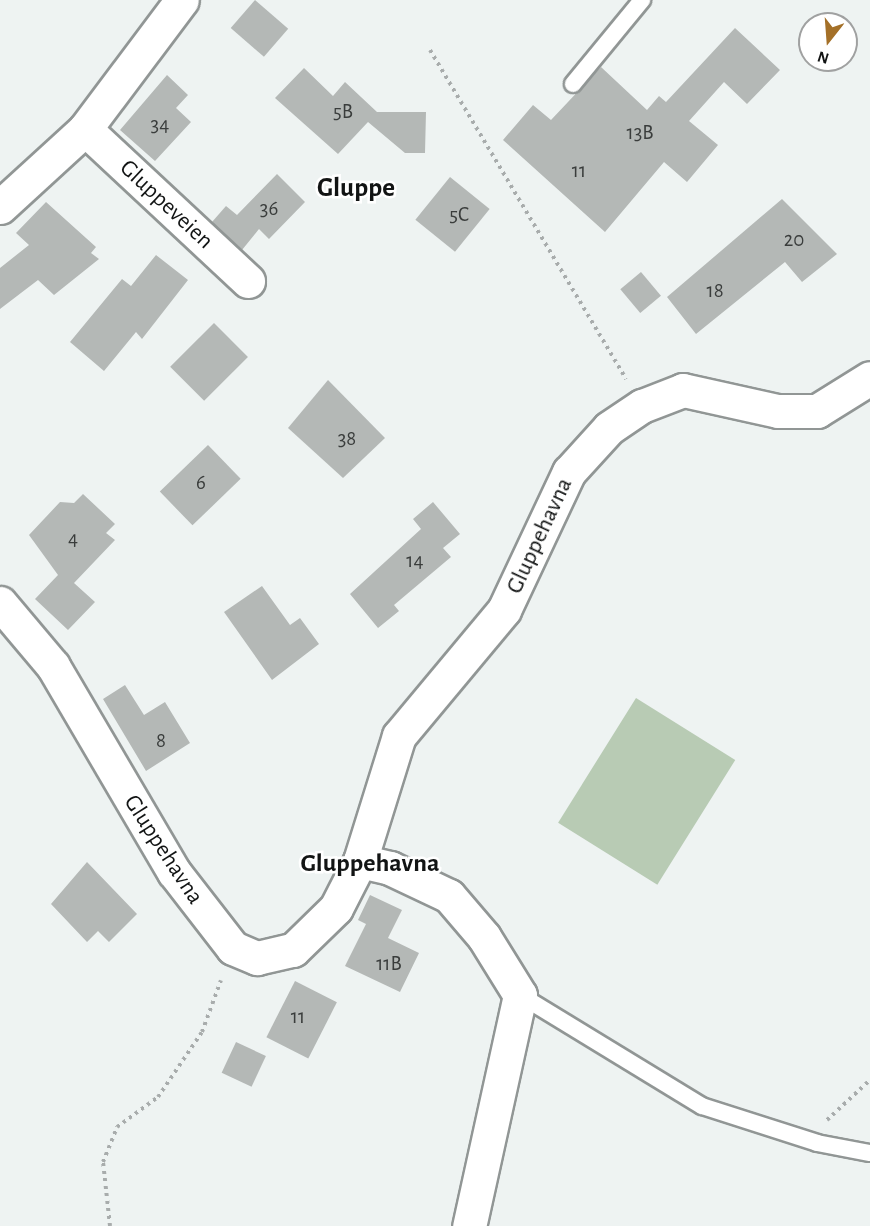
<!DOCTYPE html>
<html>
<head>
<meta charset="utf-8">
<style>
	body { margin:0 }
	#map { position:relative; width:870px; height:1226px; overflow:hidden; background:#eef3f2; font-family:"Alegreya Sans",sans-serif }
	div>[style] { position:absolute }
	.green>* { inset:0; background:#b8cbb4; transform-origin:0 0 }
	.building>* { inset:0; background:#b4b8b6; transform-origin:0 0 }
	.path>* { height:4px; margin-top:-2px; transform-origin:0; background:repeating-linear-gradient(90deg,#a8acac 0 3px,transparent 0 7.5px) }
	.roads { filter:drop-shadow(2px 0 #919695) drop-shadow(-2px 0 #919695) drop-shadow(0 2px #919695) drop-shadow(0 -2px #919695) }
	.service>* { height:16px; margin:-8px; padding:0 8px; transform-origin:8px; border-radius:8px; background:#fff }
	.minor>* { height:33px; margin:-16.5px; padding:0 16.5px; transform-origin:16.5px; border-radius:16.5px; background:#fff }
	span { translate:-50% -50%; white-space:nowrap; text-align:center; line-height:1.15; -webkit-text-stroke:5px #fff; paint-order:stroke }
	.number-label { font-size:21px; color:#3a3d3c }
	.number-label span { -webkit-text-stroke-width:0 }
	.street-label { font-size:24px; color:#121414 }
	.neighbourhood-label { font-size:26px; color:#121414; font-weight:700 }
	.quarter-label { font-size:27px; color:#121414; font-weight:700 }
	.north { position:absolute; left:798px; top:12px; width:60px; height:60px; box-sizing:border-box; background:#fff; border:2px solid #a0a1a1; border-radius:50%; rotate:197deg; font-size:16px; font-weight:700; line-height:24px; text-align:center; color:#121414 }
	.north::after { content:''; display:block; margin:auto; width:21px; height:27px; background:#a47028; clip-path:polygon(50% 0,100% 100%,50% 72%,0 100%) }
</style>
</head>
<body>
<div id="map">
	<div class="green">
		<i style="left:636px;top:698px;width:117px;height:147px;rotate:32deg"></i>
	</div>
	<div class="building">
		<i style="left:255px;top:0;width:44px;height:37px;rotate:41deg"></i>
		<i style="clip-path:polygon(735px 28px,780px 70px,747px 104px,724px 82px,689px 121px,718px 145px,687px 182px,664px 162px,605px 232px,503px 140px,533px 105px,551px 120px,601px 67px,647px 110px,659px 96px,666px 102px)"></i>
		<i style="clip-path:polygon(304px 68px,333px 96px,345px 82px,377px 112px,426px 112px,425px 153px,405px 153px,368px 122px,338px 154px,275px 98px)"></i>
		<i style="clip-path:polygon(167px 75px,188px 95px,176px 108px,191px 122px,155px 161px,120px 130px)"></i>
		<i style="clip-path:polygon(277px 174px,305px 202px,269px 239px,259px 229px,242px 250px,212px 222px,226px 206px,237px 215px)"></i>
		<i style="left:450px;top:177px;width:51px;height:55px;rotate:39deg"></i>
		<i style="clip-path:polygon(782px 199px,837px 254px,802px 282px,785px 262px,696px 334px,667px 297px)"></i>
		<i style="clip-path:polygon(46px 202px,96px 247px,91px 253px,99px 259px,54px 295px,38px 280px,0 309px,0 268px,29px 245px,16px 233px)"></i>
		<i style="clip-path:polygon(156px 255px,188px 280px,142px 339px,136px 332px,104px 371px,70px 342px,122px 279px,131px 286px)"></i>
		<i style="left:641px;top:272px;width:31px;height:27px;rotate:50deg"></i>
		<i style="left:214px;top:323px;width:48px;height:62px;rotate:45deg"></i>
		<i style="clip-path:polygon(328px 380px,385px 438px,343px 478px,288px 428px)"></i>
		<i style="left:208px;top:445px;width:47px;height:67px;rotate:46deg"></i>
		<i style="clip-path:polygon(83px 494px,115px 524px,106px 533px,115px 540px,74px 583px,95px 602px,68px 630px,35px 599px,58px 575px,29px 535px,60px 502px,74px 503px)"></i>
		<i style="clip-path:polygon(433px 502px,460px 534px,443px 548px,451px 557px,394px 605px,399px 611px,378px 628px,350px 594px,421px 529px,413px 519px)"></i>
		<i style="clip-path:polygon(262px 586px,290px 625px,300px 618px,319px 644px,272px 680px,224px 612px)"></i>
		<i style="clip-path:polygon(125px 685px,144px 715px,165px 702px,190px 743px,146px 771px,103px 699px)"></i>
		<i style="clip-path:polygon(87px 862px,137px 914px,109px 942px,98px 931px,87px 942px,51px 904px)"></i>
		<i style="clip-path:polygon(370px 895px,402px 910px,388px 938px,419px 953px,400px 992px,345px 966px,366px 924px,358px 920px)"></i>
		<i style="left:295px;top:981px;width:47px;height:63px;rotate:27deg"></i>
		<i style="left:236px;top:1042px;width:33px;height:34px;rotate:25deg"></i>
	</div>
	<div class="path">
		<i style="left:430px;top:50px;width:383px;rotate:59.2deg"></i>
		<i style="left:827px;top:1120px;width:59px;rotate:-42.9deg"></i>
		<i style="left:110px;top:1226px;width:64px;rotate:-96.2deg"></i>
		<i style="left:103px;top:1162px;width:38px;rotate:-68deg"></i>
		<i style="left:117px;top:1127px;width:51px;rotate:-36.2deg"></i>
		<i style="left:158px;top:1097px;width:78px;rotate:-55.9deg"></i>
		<i style="left:202px;top:1032px;width:55px;rotate:-69.9deg"></i>
	</div>
	<div class="roads">
		<div class="service">
			<i style="left:573px;top:84px;width:109px;rotate:-50.6deg"></i>
			<i style="left:520px;top:995px;width:213px;rotate:31.4deg"></i>
			<i style="left:702px;top:1106px;width:121px;rotate:17.8deg"></i>
			<i style="left:817px;top:1143px;width:54px;rotate:10.7deg"></i>
		</div>
		<div class="minor">
			<i style="left:85px;top:129px;width:223px;rotate:43deg"></i>
			<i style="left:0;top:207px;width:115px;rotate:-42.5deg"></i>
			<i style="left:85px;top:129px;width:161px;rotate:-53.1deg"></i>
			<i style="left:0;top:603px;width:82px;rotate:49.9deg"></i>
			<i style="left:53px;top:666px;width:239px;rotate:59.6deg"></i>
			<i style="left:174px;top:872px;width:96px;rotate:52.2deg"></i>
			<i style="left:233px;top:948px;width:26px;rotate:23deg"></i>
			<i style="left:257px;top:958px;width:37px;rotate:-13deg"></i>
			<i style="left:293px;top:950px;width:60px;rotate:-44.3deg"></i>
			<i style="left:336px;top:908px;width:53px;rotate:-62.9deg"></i>
			<i style="left:360px;top:861px;width:131px;rotate:-72.7deg"></i>
			<i style="left:399px;top:736px;width:164px;rotate:-50.2deg"></i>
			<i style="left:504px;top:610px;width:153px;rotate:-64.8deg"></i>
			<i style="left:569px;top:472px;width:59px;rotate:-47.7deg"></i>
			<i style="left:609px;top:428px;width:40px;rotate:-34deg"></i>
			<i style="left:642px;top:406px;width:44px;rotate:-21.3deg"></i>
			<i style="left:683px;top:390px;width:97px;rotate:12.5deg"></i>
			<i style="left:778px;top:411px;width:39px"></i>
			<i style="left:817px;top:411px;width:62px;rotate:-31.9deg"></i>
			<i style="left:360px;top:861px;width:31px;rotate:13deg"></i>
			<i style="left:390px;top:868px;width:65px;rotate:25.4deg"></i>
			<i style="left:449px;top:896px;width:54px;rotate:49.5deg"></i>
			<i style="left:484px;top:937px;width:68px;rotate:58.2deg"></i>
			<i style="left:520px;top:995px;width:237px;rotate:102.4deg"></i>
		</div>
	</div>
	<div class="number-label">
		<span style="left:343px;top:112px">5B</span>
		<span style="left:160px;top:125px">34</span>
		<span style="left:640px;top:133px">13B</span>
		<span style="left:579px;top:171px">11</span>
		<span style="left:269px;top:209px">36</span>
		<span style="left:459px;top:215px">5C</span>
		<span style="left:794px;top:240px">20</span>
		<span style="left:715px;top:291px">18</span>
		<span style="left:347px;top:439px">38</span>
		<span style="left:201px;top:483px">6</span>
		<span style="left:73px;top:539px">4</span>
		<span style="left:415px;top:561px">14</span>
		<span style="left:161px;top:741px">8</span>
		<span style="left:389px;top:964px">11B</span>
		<span style="left:298px;top:1017px">11</span>
	</div>
	<div class="street-label">
		<span style="left:166px;top:205px;rotate:43deg">Gluppeveien</span>
		<span style="left:540px;top:536px;rotate:-65deg">Gluppehavna</span>
		<span style="left:163px;top:850px;rotate:57deg">Gluppehavna</span>
	</div>
	<div class="neighbourhood-label">
		<span style="left:370px;top:864px">Gluppehavna</span>
	</div>
	<div class="quarter-label">
		<span style="left:356px;top:188px">Gluppe</span>
	</div>
	<div class="north">N</div>
</div>
</body>
</html>
